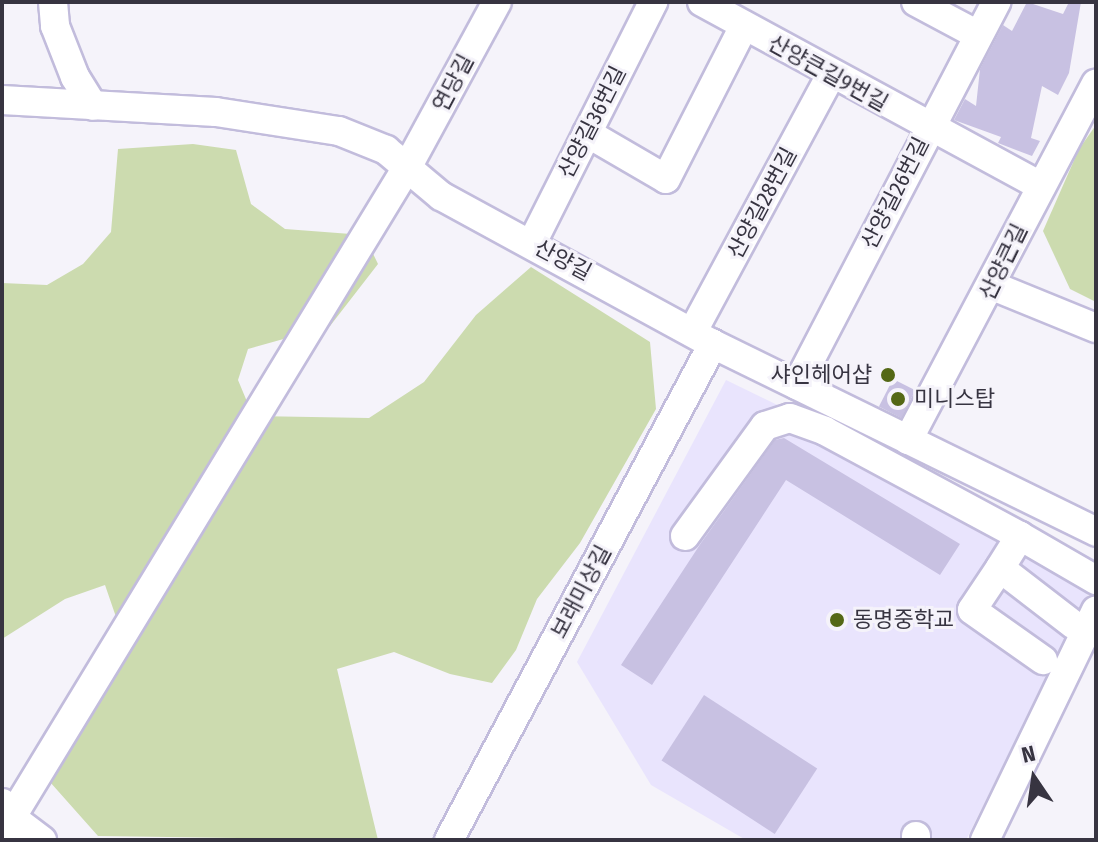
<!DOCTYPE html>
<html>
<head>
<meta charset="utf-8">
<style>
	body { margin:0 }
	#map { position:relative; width:1098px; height:842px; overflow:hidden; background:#f5f3fa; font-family:"Fira Sans Condensed","Noto Sans KR",sans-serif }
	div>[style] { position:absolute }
	.built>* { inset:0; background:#e9e4fd }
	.green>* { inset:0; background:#ccdbaf }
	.building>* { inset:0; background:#c8c1e2; transform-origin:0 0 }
	.roads { filter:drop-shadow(2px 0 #c2bcdc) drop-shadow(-2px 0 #c2bcdc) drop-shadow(0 2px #c2bcdc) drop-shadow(0 -2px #c2bcdc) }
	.minor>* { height:28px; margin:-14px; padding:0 14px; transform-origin:14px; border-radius:14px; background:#fff }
	.dots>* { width:22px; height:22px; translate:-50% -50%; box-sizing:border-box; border:4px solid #f5f3fa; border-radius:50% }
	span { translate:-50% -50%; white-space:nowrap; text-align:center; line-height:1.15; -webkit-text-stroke:6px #f5f3fa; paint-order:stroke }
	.street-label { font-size:22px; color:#373441 }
	.poi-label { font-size:22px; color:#373441 }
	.right { translate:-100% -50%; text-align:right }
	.left { translate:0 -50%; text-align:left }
	.frame { position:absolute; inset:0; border:4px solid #373441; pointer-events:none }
	.north { position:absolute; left:994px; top:738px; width:80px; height:80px; -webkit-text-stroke:6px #f5f3fa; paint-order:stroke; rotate:347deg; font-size:22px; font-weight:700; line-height:32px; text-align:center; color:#373441 }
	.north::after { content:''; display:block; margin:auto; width:28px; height:36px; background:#373441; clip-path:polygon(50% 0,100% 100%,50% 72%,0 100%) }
</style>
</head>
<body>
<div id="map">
	<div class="built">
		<i style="clip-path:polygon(726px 380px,1096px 560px,1096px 579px,966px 840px,746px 840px,651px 785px,577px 662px)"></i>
	</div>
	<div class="green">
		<i style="clip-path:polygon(1096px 125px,1096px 302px,1070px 289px,1043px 231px,1079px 149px)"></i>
		<i style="clip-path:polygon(193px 144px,236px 150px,251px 204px,285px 229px,364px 235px,378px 264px,330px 326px,248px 349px,238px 380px,253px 416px,369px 418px,424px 382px,476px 315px,531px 267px,650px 342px,656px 409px,580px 543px,537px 599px,516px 650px,492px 683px,450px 674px,394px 652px,337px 669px,378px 840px,98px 836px,42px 773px,126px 646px,105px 585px,65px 599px,2px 639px,2px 283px,47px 285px,83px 264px,111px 232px,118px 149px)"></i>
	</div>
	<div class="building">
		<i style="clip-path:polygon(1027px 2px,1063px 14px,1069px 2px,1081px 2px,1069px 73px,1058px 95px,1042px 86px,1031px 138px,1040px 141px,1032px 156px,998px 143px,1001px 137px,954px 120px,965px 99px,976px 106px,980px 69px,1003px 25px,1012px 31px)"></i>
		<i style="left:893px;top:379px;width:25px;height:31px;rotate:27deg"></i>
		<i style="clip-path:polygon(784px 438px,960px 544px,940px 575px,786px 480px,652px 685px,621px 665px,701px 543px,775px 440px)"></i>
		<i style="left:704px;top:695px;width:135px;height:78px;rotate:33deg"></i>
	</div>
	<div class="roads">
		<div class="minor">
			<i style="left:53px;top:2px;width:24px;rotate:85deg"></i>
			<i style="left:55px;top:26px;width:55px;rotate:68.6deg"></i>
			<i style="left:75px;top:77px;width:34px;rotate:58deg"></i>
			<i style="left:702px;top:2px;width:386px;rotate:28.5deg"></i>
			<i style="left:916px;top:2px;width:70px;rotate:28deg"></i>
			<i style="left:2px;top:100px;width:214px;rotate:3.2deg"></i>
			<i style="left:216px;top:112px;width:124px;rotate:8.8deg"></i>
			<i style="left:339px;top:131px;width:51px;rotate:22deg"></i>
			<i style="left:386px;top:150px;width:72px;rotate:39.9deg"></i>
			<i style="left:441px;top:196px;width:310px;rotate:28.6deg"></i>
			<i style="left:713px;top:344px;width:427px;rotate:26.1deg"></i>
			<i style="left:587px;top:133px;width:91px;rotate:30.2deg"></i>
			<i style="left:666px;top:179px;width:172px;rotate:-63deg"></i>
			<i style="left:532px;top:243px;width:270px;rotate:-63.3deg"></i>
			<i style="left:993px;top:286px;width:111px;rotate:22.2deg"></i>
			<i style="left:693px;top:331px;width:291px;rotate:-61.7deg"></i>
			<i style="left:797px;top:385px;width:432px;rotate:-62.5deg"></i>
			<i style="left:908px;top:440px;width:403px;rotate:-62.2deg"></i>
			<i style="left:685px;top:536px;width:136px;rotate:-54deg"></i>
			<i style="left:765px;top:426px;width:26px;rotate:-18deg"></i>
			<i style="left:790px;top:418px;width:37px;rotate:20deg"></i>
			<i style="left:825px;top:431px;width:221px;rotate:28.3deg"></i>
			<i style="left:1000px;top:568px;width:50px;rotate:123.7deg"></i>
			<i style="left:972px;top:610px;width:87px;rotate:35.2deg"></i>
			<i style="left:1074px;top:625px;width:93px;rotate:-142.4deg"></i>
			<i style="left:1000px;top:568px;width:38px;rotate:-58deg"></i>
			<i style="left:1020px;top:536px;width:88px;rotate:30.1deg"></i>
			<i style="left:2px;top:803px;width:17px;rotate:57deg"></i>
			<i style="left:11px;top:817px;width:39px;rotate:37deg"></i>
			<i style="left:2px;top:833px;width:783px;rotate:-58.68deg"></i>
			<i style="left:409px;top:164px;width:184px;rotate:-61.5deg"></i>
			<i style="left:449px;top:840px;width:562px;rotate:-61.98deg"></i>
			<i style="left:916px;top:840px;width:4px;rotate:-90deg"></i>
			<i style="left:985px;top:840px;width:255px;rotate:-64.2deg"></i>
		</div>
	</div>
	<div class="dots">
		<i style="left:888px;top:375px;background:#546815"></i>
		<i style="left:898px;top:399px;background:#546815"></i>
		<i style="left:837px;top:620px;background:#546815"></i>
	</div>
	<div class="street-label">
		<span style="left:828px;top:73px;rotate:29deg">산양큰길9번길</span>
		<span style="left:453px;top:83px;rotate:-62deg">연당길</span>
		<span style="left:592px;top:122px;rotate:-63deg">산양길36번길</span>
		<span style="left:895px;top:193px;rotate:-63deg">산양길26번길</span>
		<span style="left:762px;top:203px;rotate:-62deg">산양길28번길</span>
		<span style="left:563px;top:260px;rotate:28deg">산양길</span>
		<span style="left:1003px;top:262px;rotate:-64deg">산양큰길</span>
		<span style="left:581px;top:592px;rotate:-62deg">보래미상길</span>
	</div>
	<div class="poi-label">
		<span class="right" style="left:872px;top:375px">샤인헤어샵</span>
		<span class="left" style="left:914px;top:399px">미니스탑</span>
		<span class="left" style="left:853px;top:620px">동명중학교</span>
	</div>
	<div class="frame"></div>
	<div class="north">N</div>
</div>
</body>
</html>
